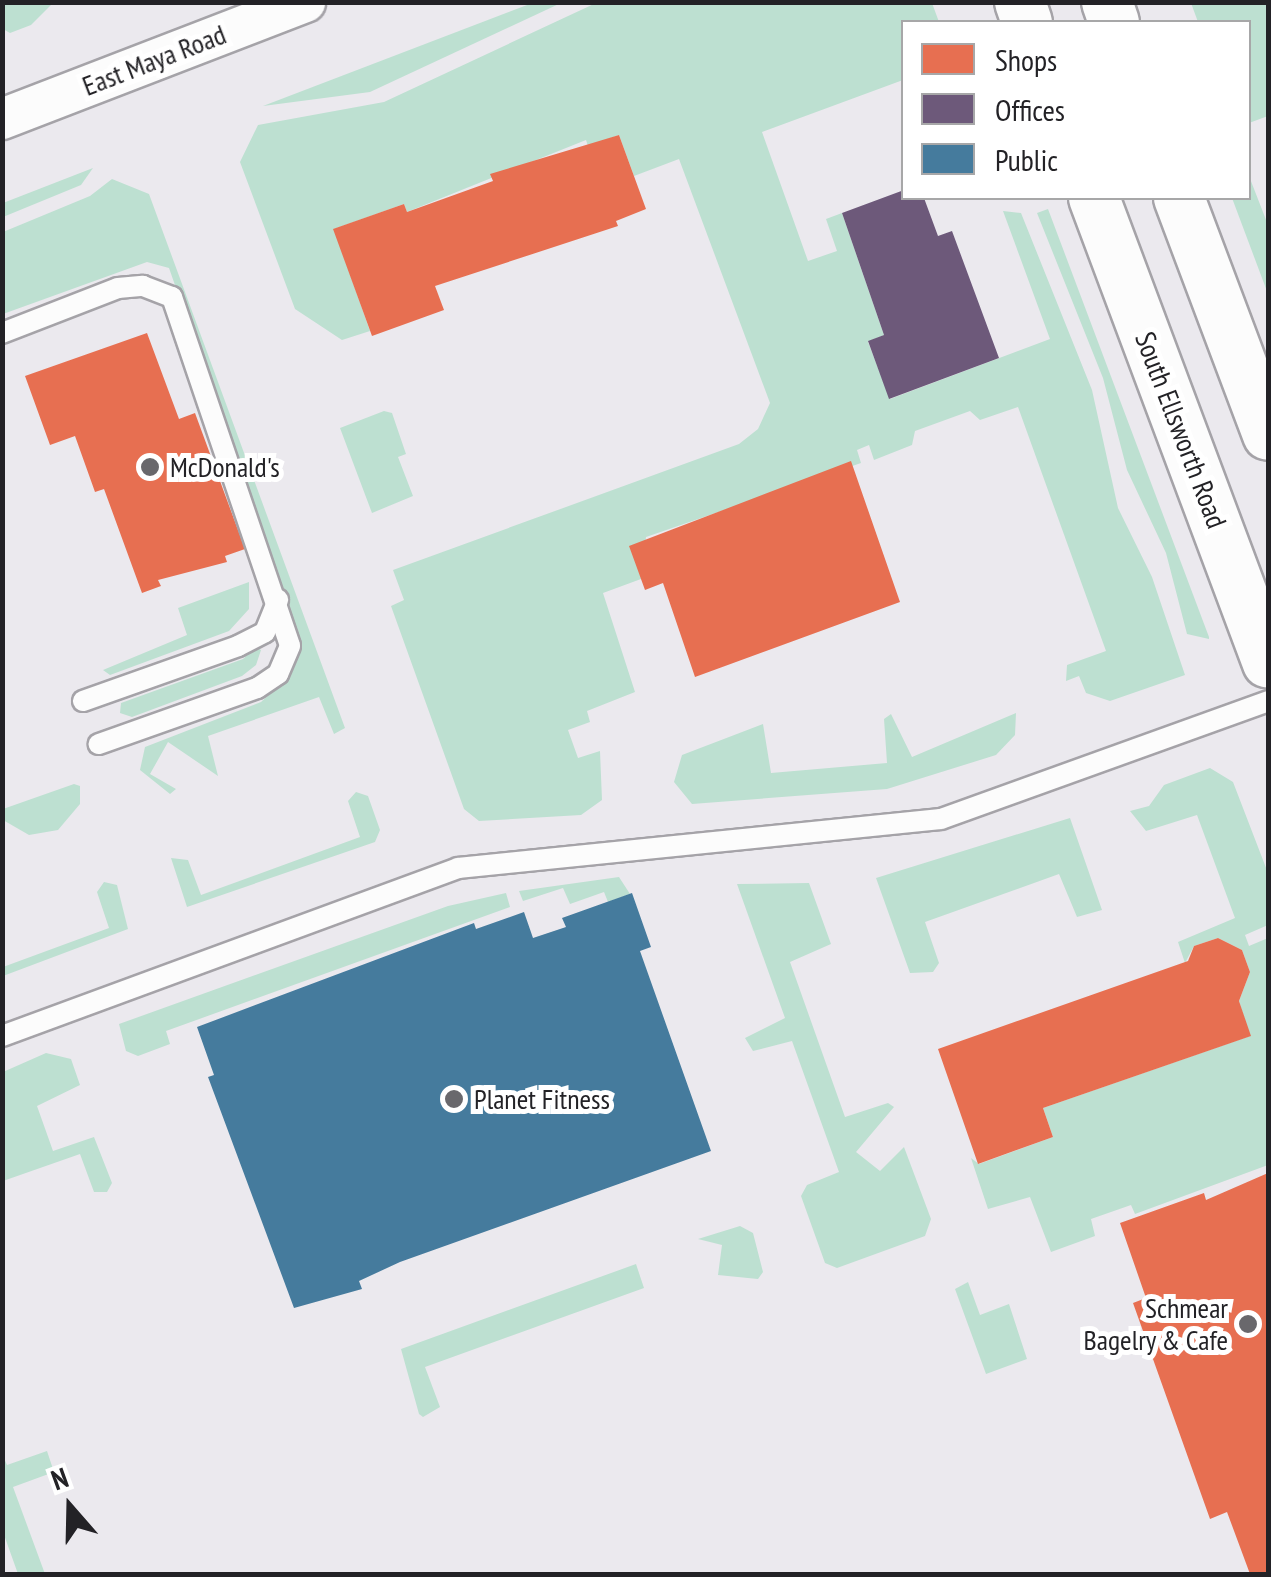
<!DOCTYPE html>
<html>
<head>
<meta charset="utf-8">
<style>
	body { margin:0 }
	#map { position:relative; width:1271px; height:1577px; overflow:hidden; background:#ebe9ee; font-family:"PT Sans Narrow",sans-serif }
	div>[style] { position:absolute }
	.green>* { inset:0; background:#bde0d1 }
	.shops>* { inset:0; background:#e76f51 }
	.offices>* { inset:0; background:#6d597a }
	.public>* { inset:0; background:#457b9d }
	.roads { filter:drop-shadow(2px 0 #a5a3a8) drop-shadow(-2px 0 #a5a3a8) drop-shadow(0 2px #a5a3a8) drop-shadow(0 -2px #a5a3a8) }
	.service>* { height:20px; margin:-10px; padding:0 10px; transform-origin:10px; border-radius:10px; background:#fcfcfc }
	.minor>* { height:40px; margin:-20px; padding:0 20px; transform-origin:20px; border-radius:20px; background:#fcfcfc }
	.tertiary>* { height:50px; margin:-25px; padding:0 25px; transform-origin:25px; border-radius:25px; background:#fcfcfc }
	.dots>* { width:28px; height:28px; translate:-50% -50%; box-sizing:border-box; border:5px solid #fff; border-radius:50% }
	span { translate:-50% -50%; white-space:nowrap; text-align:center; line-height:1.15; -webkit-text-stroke:10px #fff; paint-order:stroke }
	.street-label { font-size:28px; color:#232226 }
	.poi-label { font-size:28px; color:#232226 }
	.left { translate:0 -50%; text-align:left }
	.right { translate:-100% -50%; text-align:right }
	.frame { position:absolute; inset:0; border:5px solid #232226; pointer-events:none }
	.legend { position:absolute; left:901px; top:20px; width:350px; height:180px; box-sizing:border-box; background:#fff; border:2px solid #a7a7a8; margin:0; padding:12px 18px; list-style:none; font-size:30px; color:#232226 }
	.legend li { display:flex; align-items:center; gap:20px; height:50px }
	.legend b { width:50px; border:2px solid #a7a7a8 }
	.north { position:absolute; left:20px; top:1457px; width:100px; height:100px; -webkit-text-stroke:8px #fff; paint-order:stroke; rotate:340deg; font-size:28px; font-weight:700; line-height:40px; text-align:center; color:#232226 }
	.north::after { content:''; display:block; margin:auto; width:35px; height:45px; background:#232226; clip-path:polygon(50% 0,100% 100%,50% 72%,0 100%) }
</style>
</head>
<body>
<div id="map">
	<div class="green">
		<i style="clip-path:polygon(3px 2px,53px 2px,53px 3px,31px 25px,10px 33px,3px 29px)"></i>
		<i style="clip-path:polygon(535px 2px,561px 3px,370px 92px,263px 106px)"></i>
		<i style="clip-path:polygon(596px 3px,932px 3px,939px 22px,904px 22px,903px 80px,762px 132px,808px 261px,837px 251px,826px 219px,842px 213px,884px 335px,868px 342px,890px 399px,1050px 339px,1003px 211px,1021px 213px,1092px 390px,1118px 508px,1152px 577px,1185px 675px,1110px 701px,1086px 693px,1079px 676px,1066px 681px,1067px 665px,1106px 651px,1018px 407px,980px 420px,970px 411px,915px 431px,912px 445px,874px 460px,869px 445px,857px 450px,861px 463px,646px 537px,641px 579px,603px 593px,635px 692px,587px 711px,590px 722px,568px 730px,578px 758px,600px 751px,602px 800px,581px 815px,479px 821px,464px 809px,391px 606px,404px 600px,393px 570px,739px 444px,758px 429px,770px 403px,679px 159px,634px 176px,619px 135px,588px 146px,586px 140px,407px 212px,404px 204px,334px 229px,370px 331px,342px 340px,295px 309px,240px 162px,258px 125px,384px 102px)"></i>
		<i style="clip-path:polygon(1191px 3px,1268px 3px,1268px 116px,1249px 123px,1248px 22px,1198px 22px)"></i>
		<i style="clip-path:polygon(93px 168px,81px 185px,3px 217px,3px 203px)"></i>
		<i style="clip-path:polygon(1249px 176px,1268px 225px,1268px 294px,1232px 198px,1248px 198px)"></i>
		<i style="clip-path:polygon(112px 179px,149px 194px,345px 728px,334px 734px,319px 697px,208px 736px,218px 776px,168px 742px,150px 774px,176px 789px,170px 794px,140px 770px,145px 747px,261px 702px,285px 680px,297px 633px,169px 268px,147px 262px,3px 314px,3px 232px,90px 196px)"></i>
		<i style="clip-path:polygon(1048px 209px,1209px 637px,1209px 639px,1187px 634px,1166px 553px,1127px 470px,1103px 378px,1037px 213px)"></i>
		<i style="clip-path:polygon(384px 411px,392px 413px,406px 454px,398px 457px,413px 496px,372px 513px,340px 428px)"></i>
		<i style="clip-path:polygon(249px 582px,249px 609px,229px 631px,110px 675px,103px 670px,187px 635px,178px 608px)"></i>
		<i style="clip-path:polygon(256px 647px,261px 650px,256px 665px,242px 676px,132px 717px,120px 713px,121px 703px,243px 659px)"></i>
		<i style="clip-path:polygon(1016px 713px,1015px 735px,996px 755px,887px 789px,692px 804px,674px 782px,682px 755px,763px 724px,771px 773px,887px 763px,884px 719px,891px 714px,912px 757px)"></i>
		<i style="clip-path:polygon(1210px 768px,1233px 782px,1268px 873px,1268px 925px,1245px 935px,1249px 946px,1268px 938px,1268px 1165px,1135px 1214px,1131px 1205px,1091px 1219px,1095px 1236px,1051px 1252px,1030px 1197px,988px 1209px,971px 1158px,979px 1164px,1053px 1137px,1043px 1108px,1250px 1036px,1239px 1001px,1250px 972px,1242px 950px,1218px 938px,1194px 946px,1185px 963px,1178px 942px,1235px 918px,1197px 815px,1146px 831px,1130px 811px,1149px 806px,1164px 785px)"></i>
		<i style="clip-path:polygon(74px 784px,80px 786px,80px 804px,58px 830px,29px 835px,3px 820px,3px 809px)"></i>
		<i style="clip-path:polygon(356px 792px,368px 796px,380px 830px,375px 842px,187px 907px,171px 858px,188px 860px,201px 895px,360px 837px,348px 801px)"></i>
		<i style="clip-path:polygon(1070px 818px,1102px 910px,1077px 917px,1059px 874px,925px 922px,939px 963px,933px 972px,910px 973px,876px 878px)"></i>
		<i style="clip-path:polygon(619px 877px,630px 894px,608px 902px,604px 892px,570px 904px,563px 888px,523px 901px,519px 891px)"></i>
		<i style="clip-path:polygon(104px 882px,117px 885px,128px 929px,3px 976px,3px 967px,109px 928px,97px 892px)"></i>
		<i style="clip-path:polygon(809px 883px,831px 944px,790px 962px,845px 1117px,888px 1103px,894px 1107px,856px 1152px,880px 1171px,904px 1147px,931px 1219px,925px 1236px,837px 1268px,825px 1263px,801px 1196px,807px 1185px,839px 1172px,792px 1041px,753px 1051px,745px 1038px,785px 1018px,737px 884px)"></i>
		<i style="clip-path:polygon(506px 893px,510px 907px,166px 1031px,170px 1044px,138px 1056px,126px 1051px,119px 1024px,448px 906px)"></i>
		<i style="clip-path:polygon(46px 1053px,71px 1059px,80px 1085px,37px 1106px,53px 1151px,94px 1137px,112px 1183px,107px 1192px,94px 1192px,80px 1154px,3px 1181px,3px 1072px)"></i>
		<i style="clip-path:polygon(740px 1226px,753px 1233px,763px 1272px,758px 1279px,718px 1275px,722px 1245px,698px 1239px)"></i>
		<i style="clip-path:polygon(636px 1264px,644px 1288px,425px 1367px,440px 1407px,423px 1417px,419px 1414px,401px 1349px)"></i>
		<i style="clip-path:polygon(968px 1282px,980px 1315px,1009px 1304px,1027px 1359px,986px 1374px,955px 1289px)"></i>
		<i style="clip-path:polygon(47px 1451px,54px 1472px,13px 1487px,45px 1574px,18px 1574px,3px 1532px,3px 1456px,7px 1465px)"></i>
	</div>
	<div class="shops">
		<i style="clip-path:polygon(619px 135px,646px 209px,616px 221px,618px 226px,435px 286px,444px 310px,372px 336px,333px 229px,404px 204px,407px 212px,493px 181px,490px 174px)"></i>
		<i style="clip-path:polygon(147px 333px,179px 419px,195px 413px,245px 549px,225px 556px,227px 562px,158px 580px,161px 586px,142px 593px,104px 489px,95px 492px,75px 436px,50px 445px,25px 376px)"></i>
		<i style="clip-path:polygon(851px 461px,900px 602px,695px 677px,663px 583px,645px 590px,629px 546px)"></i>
		<i style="clip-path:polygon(1218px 938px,1242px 950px,1250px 972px,1239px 1001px,1251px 1036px,1043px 1108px,1053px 1137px,978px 1164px,938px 1049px,1188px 961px,1194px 946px)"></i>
		<i style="clip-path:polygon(1268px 1173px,1268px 1574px,1250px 1574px,1227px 1512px,1210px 1519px,1133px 1303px,1146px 1298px,1120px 1223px,1204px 1193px,1206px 1200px)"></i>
	</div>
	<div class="offices">
		<i style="clip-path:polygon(904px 190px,904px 198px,924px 198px,938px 236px,952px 231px,999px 358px,889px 399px,868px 341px,884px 335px,842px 213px)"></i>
	</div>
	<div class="public">
		<i style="clip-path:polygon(632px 893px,651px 947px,640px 951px,711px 1151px,400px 1262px,359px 1281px,362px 1289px,294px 1308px,208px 1077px,214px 1075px,197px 1027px,474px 923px,476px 929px,524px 912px,533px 938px,566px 927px,562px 918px)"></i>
	</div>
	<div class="roads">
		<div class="service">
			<i style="left:2px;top:333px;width:124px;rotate:-21.2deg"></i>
			<i style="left:118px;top:288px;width:25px;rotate:-5deg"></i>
			<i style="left:143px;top:286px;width:31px;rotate:21deg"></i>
			<i style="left:172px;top:297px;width:368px;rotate:71.3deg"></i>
			<i style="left:290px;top:646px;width:30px;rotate:113deg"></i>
			<i style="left:278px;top:674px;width:25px;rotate:146deg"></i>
			<i style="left:257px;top:688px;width:168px;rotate:160.5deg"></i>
			<i style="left:83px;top:701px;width:164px;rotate:-19.5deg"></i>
			<i style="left:238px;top:646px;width:30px;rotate:-27deg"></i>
			<i style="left:265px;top:632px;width:35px;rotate:-68deg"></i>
			<i style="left:2px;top:1036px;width:486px;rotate:-20.2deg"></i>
			<i style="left:458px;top:868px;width:485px;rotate:-5.8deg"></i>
			<i style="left:941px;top:819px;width:348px;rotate:-19.8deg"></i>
		</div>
		<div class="minor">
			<i style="left:2px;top:119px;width:325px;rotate:-21.1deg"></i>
		</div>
		<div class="tertiary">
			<i style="left:1020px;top:2px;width:21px;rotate:71deg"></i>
			<i style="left:1107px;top:2px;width:21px;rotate:71deg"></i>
			<i style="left:1094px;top:198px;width:496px;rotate:69.5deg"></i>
			<i style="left:1179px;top:198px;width:253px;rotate:69.4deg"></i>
		</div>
	</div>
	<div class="dots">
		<i style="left:150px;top:467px;background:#69686c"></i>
		<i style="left:454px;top:1099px;background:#69686c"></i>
		<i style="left:1248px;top:1324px;background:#69686c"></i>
	</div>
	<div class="street-label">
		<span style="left:154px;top:60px;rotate:-21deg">East Maya Road</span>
		<span style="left:1181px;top:430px;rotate:69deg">South Ellsworth Road</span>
	</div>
	<div class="poi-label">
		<span class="left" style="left:170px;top:467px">McDonald's</span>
		<span class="left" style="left:474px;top:1099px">Planet Fitness</span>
		<span class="right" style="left:1228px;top:1324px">Schmear<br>Bagelry &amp; Cafe</span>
	</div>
	<div class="frame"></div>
	<ul class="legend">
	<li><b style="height:28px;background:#e76f51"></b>Shops</li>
	<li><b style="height:28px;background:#6d597a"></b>Offices</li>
	<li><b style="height:28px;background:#457b9d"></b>Public</li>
	</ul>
	<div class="north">N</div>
</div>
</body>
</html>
